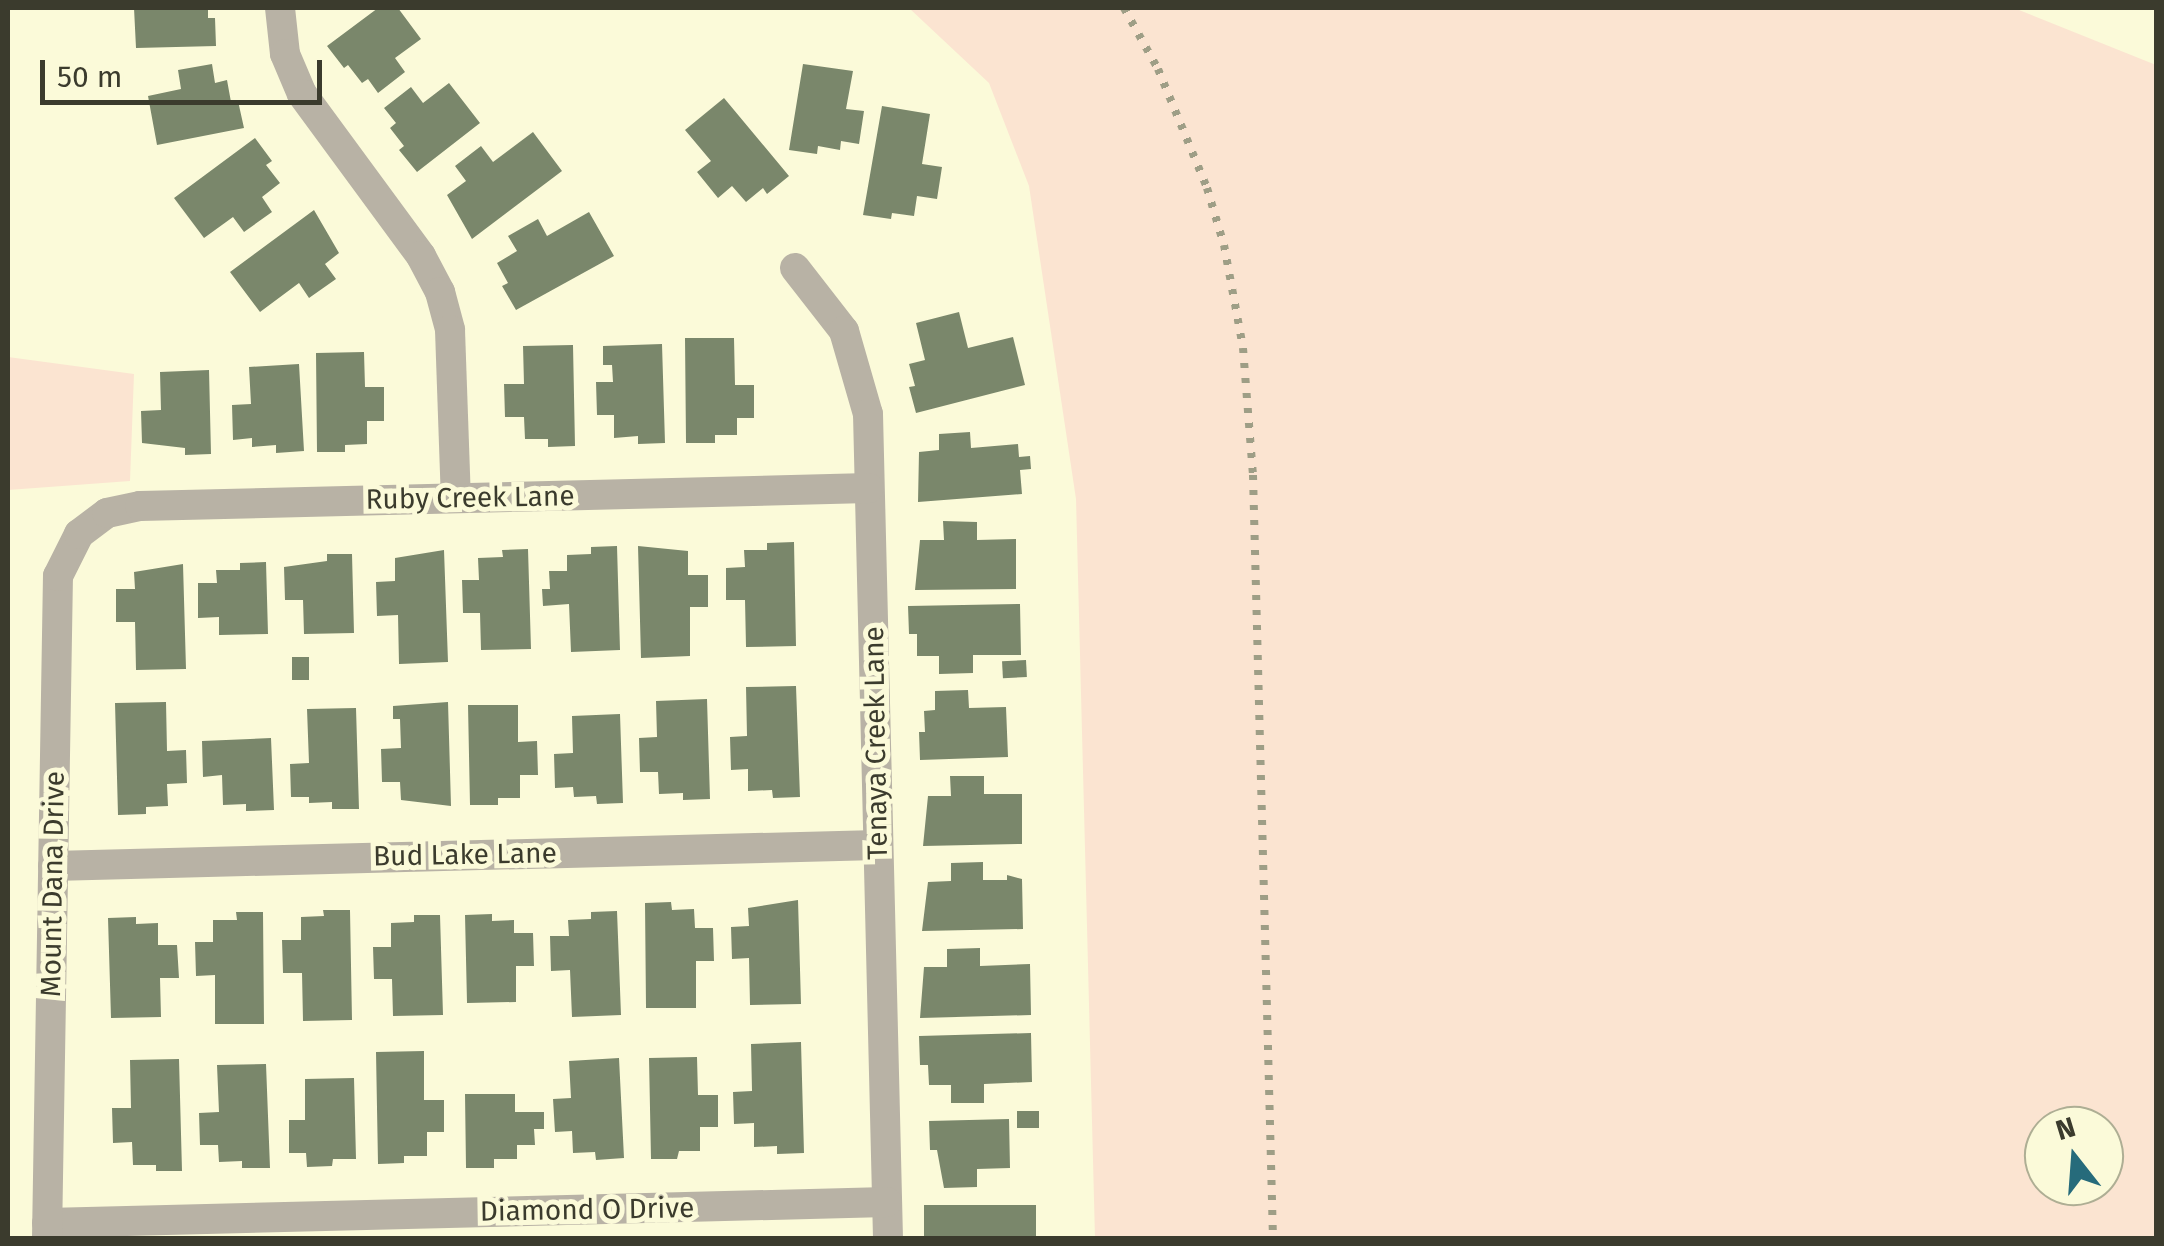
<!DOCTYPE html>
<html>
<head>
<meta charset="utf-8">
<style>
	body { margin:0 }
	#map { position:relative; width:2164px; height:1246px; overflow:hidden; background:#fbfad9; font-family:"Fira Sans",sans-serif }
	div>[style] { position:absolute }
	.green>* { inset:0; background:#fbe4d1 }
	.building>* { inset:0; background:#7a876b; transform-origin:0 0 }
	.minor>* { height:30px; margin:-15px; padding:0 15px; transform-origin:15px; border-radius:15px; background:#b8b2a5 }
	.rail>* { height:8px; margin-top:-4px; transform-origin:0; background:repeating-linear-gradient(90deg,#9e9e86 0 5px,transparent 0 15px) }
	span { translate:-50% -50%; white-space:nowrap; text-align:center; line-height:1.15; -webkit-text-stroke:10px #fbfad9; paint-order:stroke }
	.street-label { font-size:28px; color:#3b3b2d }
	.frame { position:absolute; inset:0; border:10px solid #3b3b2d; pointer-events:none }
	.north { position:absolute; left:2024px; top:1106px; width:100px; height:100px; box-sizing:border-box; background:#fbfad9; border:2px solid #aeae94; border-radius:50%; rotate:343deg; font-size:28px; font-weight:700; line-height:40px; text-align:center; color:#3b3b2d }
	.north::after { content:''; display:block; margin:auto; width:35px; height:45px; background:#266b7b; clip-path:polygon(50% 0,100% 100%,50% 72%,0 100%) }
	.scale { position:absolute; left:40px; top:60px; width:282px; height:45px; box-sizing:border-box; border:5px solid #3b3b2d; border-top:0; padding-left:12px; font-size:30px; line-height:35px; white-space:nowrap; color:#3b3b2d; -webkit-text-stroke:8px #fbfad9; paint-order:stroke }
</style>
</head>
<body>
<div id="map">
	<div class="green">
		<i style="clip-path:polygon(evenodd,909px 8px,2014px 8px,2156px 65px,2156px 1238px,1095px 1238px,1076px 499px,1029px 186px,989px 83px,909px 8px,2044px 1126px,2104px 1126px,2104px 1186px,2044px 1186px,2044px 1126px)"></i>
		<i style="clip-path:polygon(8px 357px,134px 374px,130px 481px,8px 490px)"></i>
	</div>
	<div class="building">
		<i style="clip-path:polygon(134px 8px,208px 8px,208px 18px,215px 18px,216px 46px,136px 48px)"></i>
		<i style="clip-path:polygon(378px 8px,398px 8px,421px 39px,395px 58px,405px 72px,378px 93px,368px 79px,362px 83px,348px 65px,344px 68px,327px 46px)"></i>
		<i style="clip-path:polygon(212px 64px,215px 83px,227px 80px,231px 102px,238px 101px,244px 128px,157px 145px,148px 96px,181px 89px,178px 70px)"></i>
		<i style="clip-path:polygon(803px 64px,853px 71px,846px 109px,864px 111px,859px 144px,841px 141px,840px 150px,818px 146px,817px 154px,789px 150px)"></i>
		<i style="clip-path:polygon(449px 83px,480px 123px,417px 172px,399px 150px,404px 146px,390px 128px,396px 123px,384px 108px,411px 87px,423px 103px)"></i>
		<i style="clip-path:polygon(724px 98px,789px 176px,767px 194px,763px 188px,746px 202px,732px 186px,718px 198px,697px 172px,711px 161px,685px 130px)"></i>
		<i style="clip-path:polygon(882px 106px,930px 114px,922px 164px,942px 167px,937px 199px,917px 196px,914px 216px,892px 213px,891px 219px,863px 215px)"></i>
		<i style="clip-path:polygon(533px 132px,562px 171px,472px 239px,447px 195px,466px 181px,455px 166px,481px 146px,493px 162px)"></i>
		<i style="clip-path:polygon(255px 138px,272px 161px,266px 165px,280px 183px,262px 197px,272px 212px,244px 232px,233px 217px,204px 238px,174px 198px)"></i>
		<i style="clip-path:polygon(314px 210px,339px 253px,325px 264px,336px 279px,309px 298px,299px 283px,260px 312px,230px 272px)"></i>
		<i style="clip-path:polygon(589px 212px,614px 256px,516px 310px,502px 286px,508px 283px,497px 263px,517px 251px,508px 236px,538px 219px,547px 236px)"></i>
		<i style="clip-path:polygon(959px 312px,968px 348px,1013px 337px,1025px 385px,916px 413px,909px 387px,915px 386px,909px 364px,925px 360px,916px 323px)"></i>
		<i style="clip-path:polygon(685px 338px,734px 338px,735px 385px,754px 385px,754px 418px,737px 418px,737px 435px,715px 435px,715px 443px,686px 443px)"></i>
		<i style="clip-path:polygon(662px 344px,665px 443px,638px 444px,638px 436px,614px 438px,614px 415px,597px 415px,596px 382px,613px 382px,612px 365px,603px 365px,603px 346px)"></i>
		<i style="clip-path:polygon(573px 345px,575px 446px,548px 447px,548px 439px,525px 439px,524px 417px,505px 417px,504px 384px,524px 384px,523px 346px)"></i>
		<i style="clip-path:polygon(364px 352px,365px 387px,384px 387px,384px 421px,367px 421px,367px 444px,345px 445px,345px 452px,317px 452px,316px 353px)"></i>
		<i style="clip-path:polygon(299px 364px,304px 451px,276px 453px,276px 445px,252px 447px,252px 438px,233px 440px,232px 405px,251px 404px,249px 367px)"></i>
		<i style="clip-path:polygon(209px 370px,211px 454px,185px 455px,185px 448px,142px 443px,141px 411px,161px 410px,160px 372px)"></i>
		<i style="clip-path:polygon(970px 432px,971px 448px,1018px 444px,1019px 457px,1030px 456px,1031px 469px,1020px 470px,1022px 494px,918px 502px,919px 452px,939px 450px,939px 434px)"></i>
		<i style="clip-path:polygon(943px 521px,977px 522px,977px 540px,1016px 539px,1016px 589px,915px 590px,920px 540px,944px 540px)"></i>
		<i style="clip-path:polygon(794px 542px,796px 646px,746px 647px,745px 600px,726px 600px,726px 568px,745px 567px,744px 550px,767px 550px,767px 543px)"></i>
		<i style="clip-path:polygon(617px 546px,620px 650px,571px 652px,569px 604px,543px 606px,542px 589px,550px 589px,549px 571px,567px 571px,567px 555px,591px 554px,591px 547px)"></i>
		<i style="clip-path:polygon(638px 546px,688px 551px,688px 575px,708px 575px,708px 607px,690px 607px,690px 656px,641px 658px)"></i>
		<i style="clip-path:polygon(528px 549px,531px 649px,481px 650px,480px 613px,463px 613px,462px 580px,479px 580px,478px 558px,503px 557px,502px 550px)"></i>
		<i style="clip-path:polygon(444px 550px,448px 662px,399px 664px,398px 615px,377px 616px,376px 582px,395px 581px,395px 558px)"></i>
		<i style="clip-path:polygon(327px 554px,352px 554px,354px 633px,304px 634px,303px 600px,285px 600px,284px 567px,327px 561px)"></i>
		<i style="clip-path:polygon(266px 562px,268px 634px,219px 635px,219px 617px,198px 618px,198px 583px,217px 583px,216px 570px,240px 570px,240px 563px)"></i>
		<i style="clip-path:polygon(183px 564px,186px 669px,136px 670px,135px 622px,116px 622px,116px 589px,135px 589px,134px 572px)"></i>
		<i style="clip-path:polygon(1020px 604px,1021px 655px,973px 655px,973px 673px,939px 674px,939px 656px,917px 656px,917px 634px,909px 634px,908px 606px)"></i>
		<i style="left:292px;top:657px;width:17px;height:23px"></i>
		<i style="left:1026px;top:660px;width:17px;height:24px;rotate:87deg"></i>
		<i style="clip-path:polygon(796px 686px,800px 797px,773px 798px,772px 790px,748px 791px,748px 769px,731px 770px,730px 737px,747px 736px,746px 687px)"></i>
		<i style="clip-path:polygon(968px 690px,969px 708px,1006px 707px,1008px 757px,920px 760px,919px 732px,925px 732px,924px 711px,935px 710px,935px 691px)"></i>
		<i style="clip-path:polygon(707px 699px,710px 799px,683px 800px,683px 793px,659px 794px,658px 772px,640px 772px,639px 738px,657px 737px,656px 701px)"></i>
		<i style="clip-path:polygon(166px 702px,167px 751px,186px 750px,187px 783px,167px 784px,168px 806px,146px 807px,146px 814px,118px 815px,115px 703px)"></i>
		<i style="clip-path:polygon(448px 702px,451px 806px,401px 800px,400px 782px,382px 782px,381px 749px,401px 748px,400px 719px,393px 719px,393px 706px)"></i>
		<i style="clip-path:polygon(468px 705px,518px 705px,518px 742px,537px 741px,538px 775px,520px 775px,520px 798px,498px 798px,498px 805px,470px 805px)"></i>
		<i style="clip-path:polygon(356px 708px,359px 809px,332px 809px,332px 802px,309px 803px,309px 797px,291px 797px,290px 764px,309px 763px,307px 709px)"></i>
		<i style="clip-path:polygon(620px 714px,623px 803px,597px 804px,596px 796px,574px 797px,573px 787px,555px 788px,554px 754px,573px 753px,572px 716px)"></i>
		<i style="clip-path:polygon(271px 738px,274px 810px,246px 811px,246px 804px,223px 805px,222px 775px,203px 777px,202px 741px)"></i>
		<i style="clip-path:polygon(950px 776px,984px 776px,984px 794px,1022px 794px,1022px 844px,923px 846px,928px 796px,951px 796px)"></i>
		<i style="clip-path:polygon(983px 862px,983px 880px,1007px 880px,1007px 875px,1022px 879px,1023px 929px,922px 931px,928px 882px,951px 881px,951px 863px)"></i>
		<i style="clip-path:polygon(798px 900px,801px 1004px,750px 1005px,749px 958px,732px 959px,731px 927px,749px 926px,748px 908px)"></i>
		<i style="clip-path:polygon(671px 902px,672px 910px,694px 909px,695px 928px,713px 928px,714px 961px,696px 961px,696px 1008px,646px 1008px,645px 903px)"></i>
		<i style="clip-path:polygon(323px 910px,350px 910px,352px 1020px,303px 1021px,302px 973px,283px 973px,282px 940px,301px 940px,301px 917px,324px 916px)"></i>
		<i style="clip-path:polygon(617px 911px,621px 1015px,572px 1017px,570px 970px,551px 971px,550px 936px,569px 936px,568px 920px,591px 919px,591px 912px)"></i>
		<i style="clip-path:polygon(236px 912px,263px 912px,264px 1024px,215px 1024px,215px 975px,196px 976px,195px 942px,213px 942px,213px 920px,237px 920px)"></i>
		<i style="clip-path:polygon(492px 914px,492px 921px,514px 920px,514px 933px,533px 933px,534px 966px,516px 966px,516px 1002px,467px 1003px,465px 915px)"></i>
		<i style="clip-path:polygon(414px 915px,440px 915px,443px 1015px,393px 1016px,392px 979px,374px 979px,373px 947px,391px 947px,391px 923px,414px 922px)"></i>
		<i style="clip-path:polygon(136px 917px,136px 924px,158px 923px,158px 945px,177px 945px,179px 978px,160px 978px,161px 1017px,111px 1018px,108px 918px)"></i>
		<i style="clip-path:polygon(980px 948px,980px 966px,1030px 964px,1031px 1015px,920px 1018px,924px 967px,947px 967px,947px 949px)"></i>
		<i style="clip-path:polygon(1031px 1033px,1032px 1082px,984px 1084px,984px 1103px,951px 1103px,951px 1085px,929px 1085px,928px 1065px,920px 1065px,919px 1036px)"></i>
		<i style="clip-path:polygon(801px 1042px,804px 1153px,777px 1154px,777px 1146px,754px 1147px,754px 1123px,734px 1124px,733px 1092px,752px 1091px,751px 1044px)"></i>
		<i style="clip-path:polygon(424px 1051px,424px 1100px,444px 1100px,444px 1132px,427px 1132px,427px 1156px,404px 1156px,404px 1163px,378px 1164px,376px 1052px)"></i>
		<i style="clip-path:polygon(697px 1057px,698px 1095px,718px 1095px,718px 1127px,700px 1127px,700px 1151px,679px 1151px,677px 1159px,651px 1159px,649px 1058px)"></i>
		<i style="clip-path:polygon(619px 1058px,624px 1158px,596px 1160px,595px 1152px,573px 1153px,572px 1131px,555px 1132px,553px 1099px,571px 1098px,569px 1061px)"></i>
		<i style="clip-path:polygon(179px 1059px,182px 1171px,156px 1171px,156px 1165px,133px 1165px,132px 1142px,113px 1143px,112px 1108px,131px 1108px,130px 1060px)"></i>
		<i style="clip-path:polygon(266px 1064px,270px 1168px,242px 1168px,242px 1161px,219px 1162px,218px 1145px,200px 1145px,199px 1113px,219px 1112px,217px 1065px)"></i>
		<i style="clip-path:polygon(354px 1078px,356px 1159px,333px 1159px,332px 1166px,307px 1167px,306px 1153px,289px 1153px,289px 1120px,305px 1120px,305px 1079px)"></i>
		<i style="clip-path:polygon(465px 1094px,515px 1094px,515px 1112px,544px 1112px,544px 1129px,534px 1129px,535px 1145px,517px 1145px,517px 1159px,494px 1159px,494px 1168px,466px 1168px)"></i>
		<i style="left:1039px;top:1111px;width:17px;height:22px;rotate:90deg"></i>
		<i style="clip-path:polygon(1009px 1119px,1010px 1168px,977px 1169px,977px 1187px,944px 1188px,937px 1150px,930px 1150px,929px 1121px)"></i>
		<i style="left:1036px;top:1205px;width:33px;height:112px;rotate:90deg"></i>
	</div>
	<div class="minor">
		<i style="left:280px;top:8px;width:46px;rotate:83.8deg"></i>
		<i style="left:285px;top:54px;width:43px;rotate:67deg"></i>
		<i style="left:302px;top:94px;width:201px;rotate:53.7deg"></i>
		<i style="left:421px;top:256px;width:41px;rotate:62.2deg"></i>
		<i style="left:440px;top:292px;width:39px;rotate:75deg"></i>
		<i style="left:450px;top:330px;width:168px;rotate:88deg"></i>
		<i style="left:795px;top:268px;width:80px;rotate:52.1deg"></i>
		<i style="left:844px;top:331px;width:86px;rotate:73.9deg"></i>
		<i style="left:868px;top:414px;width:824px;rotate:88.61deg"></i>
		<i style="left:53px;top:866px;width:825px;rotate:-1.46deg"></i>
		<i style="left:47px;top:1223px;width:840px;rotate:-1.43deg"></i>
		<i style="left:47px;top:1238px;width:662px;rotate:-89.05deg"></i>
		<i style="left:58px;top:576px;width:47px;rotate:-63.4deg"></i>
		<i style="left:79px;top:534px;width:35px;rotate:-37deg"></i>
		<i style="left:107px;top:513px;width:34px;rotate:-12deg"></i>
		<i style="left:140px;top:506px;width:729px;rotate:-1.41deg"></i>
	</div>
	<div class="rail">
		<i style="left:1124px;top:8px;width:70px;rotate:60.9deg"></i>
		<i style="left:1158px;top:69px;width:129px;rotate:67.6deg"></i>
		<i style="left:1207px;top:188px;width:59px;rotate:73.4deg"></i>
		<i style="left:1224px;top:245px;width:105px;rotate:79.5deg"></i>
		<i style="left:1243px;top:348px;width:127px;rotate:85.5deg"></i>
		<i style="left:1253px;top:475px;width:763px;rotate:88.5deg"></i>
	</div>
	<div class="street-label">
		<span style="left:470px;top:498px;rotate:-1deg">Ruby Creek Lane</span>
		<span style="left:876px;top:743px;rotate:-91deg">Tenaya Creek Lane</span>
		<span style="left:465px;top:855px;rotate:-1deg">Bud Lake Lane</span>
		<span style="left:53px;top:884px;rotate:-89deg">Mount Dana Drive</span>
		<span style="left:587px;top:1210px;rotate:-1deg">Diamond O Drive</span>
	</div>
	<div class="frame"></div>
	<div class="north">N</div>
	<div class="scale">50 m</div>
</div>
</body>
</html>
